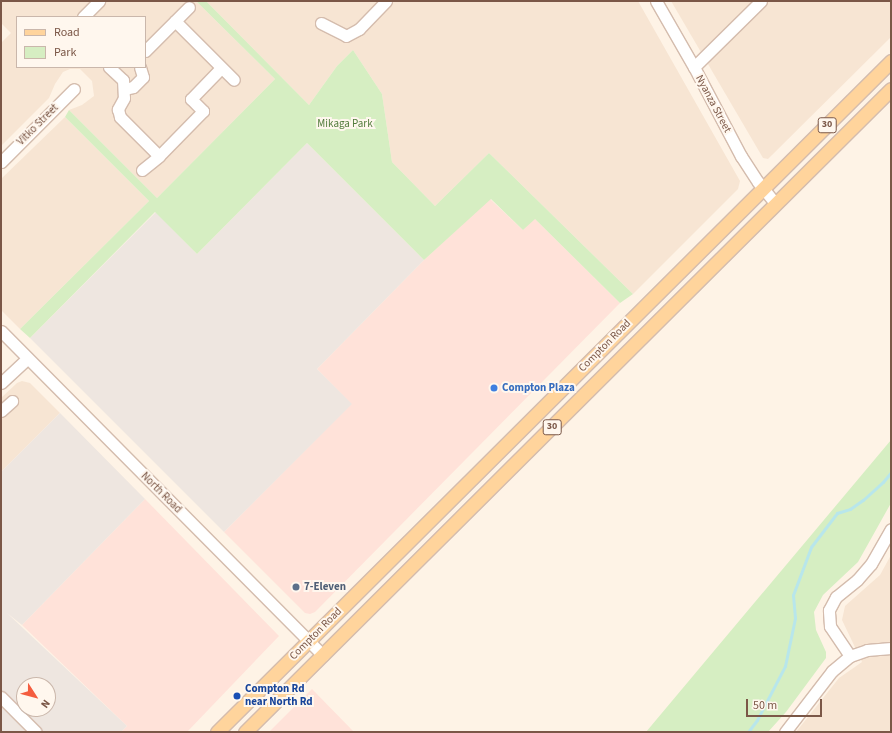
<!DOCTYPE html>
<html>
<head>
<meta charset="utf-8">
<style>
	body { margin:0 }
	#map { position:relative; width:892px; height:733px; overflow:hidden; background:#fef3e6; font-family:"Source Sans 3",sans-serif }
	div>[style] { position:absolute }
	.residential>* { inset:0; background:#f7e5d3 }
	.commercial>* { inset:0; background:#ffe2d9 }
	.industrial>* { inset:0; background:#eee6e0 }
	.green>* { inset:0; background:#d6eec2 }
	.stream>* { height:3px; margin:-1.5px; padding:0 1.5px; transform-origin:1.5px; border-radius:1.5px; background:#b8e6eb }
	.roads { filter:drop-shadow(1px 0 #d4bcad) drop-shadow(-1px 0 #d4bcad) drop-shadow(0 1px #d4bcad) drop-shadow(0 -1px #d4bcad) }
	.minor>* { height:11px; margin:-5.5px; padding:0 5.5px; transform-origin:5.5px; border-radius:5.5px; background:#fff }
	.major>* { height:13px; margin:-6.5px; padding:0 6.5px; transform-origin:6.5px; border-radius:6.5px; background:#ffd49c }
	.dots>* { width:11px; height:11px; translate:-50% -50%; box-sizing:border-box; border:2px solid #fff7ee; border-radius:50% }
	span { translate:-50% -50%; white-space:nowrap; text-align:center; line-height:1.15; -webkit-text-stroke:4px #fff7ee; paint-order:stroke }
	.shield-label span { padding:1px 3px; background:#fff7ee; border:1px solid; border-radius:3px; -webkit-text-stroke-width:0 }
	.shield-label { font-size:10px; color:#7b5747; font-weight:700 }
	.street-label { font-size:11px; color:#7b5747 }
	.park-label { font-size:11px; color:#527b3c }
	.shop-label { font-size:11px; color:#366cbe; font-weight:700 }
	.left { translate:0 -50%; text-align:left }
	.service-label { font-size:11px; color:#4e5e75; font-weight:700 }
	.transit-label { font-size:11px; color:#164399; font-weight:700 }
	.frame { position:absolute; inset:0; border:2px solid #7b5747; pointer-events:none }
	.legend { position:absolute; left:16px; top:16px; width:130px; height:52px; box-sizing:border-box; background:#fff7ee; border:1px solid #cab7ab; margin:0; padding:5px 7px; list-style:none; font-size:12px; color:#7b5747 }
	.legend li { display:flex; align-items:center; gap:8px; height:20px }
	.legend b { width:20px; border:1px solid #cab7ab }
	.north { position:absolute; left:16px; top:677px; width:40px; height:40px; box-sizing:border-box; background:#fff7ee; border:1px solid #cab7ab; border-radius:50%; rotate:126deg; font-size:11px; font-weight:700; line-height:16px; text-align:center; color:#7b5747 }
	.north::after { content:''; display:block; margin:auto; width:14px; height:18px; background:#f45d3f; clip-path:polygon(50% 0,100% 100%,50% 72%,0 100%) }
	.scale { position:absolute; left:746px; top:699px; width:76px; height:18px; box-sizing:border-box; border:2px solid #7b5747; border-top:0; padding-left:5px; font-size:12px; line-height:14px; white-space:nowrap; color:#7b5747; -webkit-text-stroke:3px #fff7ee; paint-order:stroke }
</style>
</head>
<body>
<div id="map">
	<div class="residential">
		<i style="clip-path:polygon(evenodd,1px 1px,196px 1px,275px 79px,157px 198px,69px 110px,82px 105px,94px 96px,92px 81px,80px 69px,70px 69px,63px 72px,55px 84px,49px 98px,1px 146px,1px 43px,11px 33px,1px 23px,1px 1px,17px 17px,145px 17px,145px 67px,17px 67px,17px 17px)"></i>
		<i style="clip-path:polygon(206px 1px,638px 1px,740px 181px,738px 189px,633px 294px,489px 153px,435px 206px,392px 162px,382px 94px,353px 50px,337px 66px,309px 105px)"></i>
		<i style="clip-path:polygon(671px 1px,891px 1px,891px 37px,768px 159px,763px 158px)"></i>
		<i style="clip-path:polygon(65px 117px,149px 201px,20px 329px,1px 310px,1px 179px)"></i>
		<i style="clip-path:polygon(22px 381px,30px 383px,60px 413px,1px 472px,1px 398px,17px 383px)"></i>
		<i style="clip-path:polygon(891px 555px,891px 732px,796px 732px,839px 678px,862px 662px,842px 620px,845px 606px,880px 575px)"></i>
	</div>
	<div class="commercial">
		<i style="clip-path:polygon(490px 199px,523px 230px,534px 218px,620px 303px,315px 612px,310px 614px,305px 613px,224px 532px,351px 404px,317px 369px,424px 260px)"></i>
		<i style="clip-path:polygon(145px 499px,279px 636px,187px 732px,121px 732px,127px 726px,22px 625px)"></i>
		<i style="clip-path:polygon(312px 689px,354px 732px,269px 732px)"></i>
	</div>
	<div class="industrial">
		<i style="clip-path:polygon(307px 143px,424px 260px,317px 369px,352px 404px,224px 532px,30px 338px,156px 212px,197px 254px)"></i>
		<i style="clip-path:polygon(evenodd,60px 413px,145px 499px,22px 625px,7px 613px,127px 726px,121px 732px,1px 732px,1px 472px,60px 413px,24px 685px,48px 685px,48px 709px,24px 709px,24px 685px)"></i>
	</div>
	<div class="green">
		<i style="clip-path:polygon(196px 1px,206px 1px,309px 105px,337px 66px,353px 50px,382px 94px,392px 162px,435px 206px,489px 153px,633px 294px,620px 303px,535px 219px,523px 230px,491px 199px,424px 260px,307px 143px,197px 254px,155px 212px,30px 338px,20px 329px,149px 201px,65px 117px,69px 110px,157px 198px,275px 79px)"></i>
		<i style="clip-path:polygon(891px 440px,891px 503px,858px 562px,823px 595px,814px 612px,816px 630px,826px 652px,826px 658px,786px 712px,768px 732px,646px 732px)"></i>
	</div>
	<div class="stream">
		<i style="left:748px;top:732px;width:15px;rotate:-53deg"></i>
		<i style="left:757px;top:720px;width:61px;rotate:-62.6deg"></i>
		<i style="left:785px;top:666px;width:49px;rotate:-78.2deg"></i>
		<i style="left:795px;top:618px;width:23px;rotate:-95deg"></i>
		<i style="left:793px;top:595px;width:51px;rotate:-69.4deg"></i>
		<i style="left:811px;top:547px;width:43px;rotate:-52.6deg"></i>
		<i style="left:837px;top:513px;width:14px;rotate:-17deg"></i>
		<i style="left:850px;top:509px;width:16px;rotate:-35deg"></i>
		<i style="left:863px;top:500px;width:27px;rotate:-42deg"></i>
		<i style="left:883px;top:482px;width:13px;rotate:-51deg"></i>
	</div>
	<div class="roads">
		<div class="minor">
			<i style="left:656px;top:1px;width:76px;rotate:60.1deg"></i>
			<i style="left:694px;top:67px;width:101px;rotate:62.2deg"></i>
			<i style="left:741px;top:156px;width:31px;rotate:57deg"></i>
			<i style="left:758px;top:182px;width:27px;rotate:51deg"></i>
			<i style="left:83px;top:17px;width:23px;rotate:-45deg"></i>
			<i style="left:175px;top:21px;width:83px;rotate:45deg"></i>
			<i style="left:321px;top:23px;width:28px;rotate:27deg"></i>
			<i style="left:346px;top:36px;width:15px;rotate:-28deg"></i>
			<i style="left:359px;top:29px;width:39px;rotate:-46deg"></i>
			<i style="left:145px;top:51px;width:62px;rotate:-45deg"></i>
			<i style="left:109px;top:67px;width:19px;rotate:43deg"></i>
			<i style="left:123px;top:80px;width:18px;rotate:87deg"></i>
			<i style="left:124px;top:98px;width:13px;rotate:119deg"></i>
			<i style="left:118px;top:109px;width:8px;rotate:76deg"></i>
			<i style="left:120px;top:117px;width:55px;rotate:45deg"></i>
			<i style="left:694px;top:67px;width:94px;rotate:-44.6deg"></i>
			<i style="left:125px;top:89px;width:8px;rotate:-14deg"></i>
			<i style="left:133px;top:87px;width:14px;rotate:-45deg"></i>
			<i style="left:143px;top:77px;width:10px;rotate:-107deg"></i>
			<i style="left:1px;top:162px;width:103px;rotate:-45deg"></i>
			<i style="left:142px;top:170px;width:22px;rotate:-39deg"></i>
			<i style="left:159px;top:156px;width:63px;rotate:-45.6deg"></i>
			<i style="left:203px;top:111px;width:17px;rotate:-135deg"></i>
			<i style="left:191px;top:99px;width:43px;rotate:-45.9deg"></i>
			<i style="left:1px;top:331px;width:457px;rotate:45.2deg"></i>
			<i style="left:1px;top:383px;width:35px;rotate:-43deg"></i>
			<i style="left:1px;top:411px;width:15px;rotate:-42deg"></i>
			<i style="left:850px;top:656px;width:36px;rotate:-124deg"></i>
			<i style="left:830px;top:626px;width:16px;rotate:-94deg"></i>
			<i style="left:829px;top:610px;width:15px;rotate:-62deg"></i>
			<i style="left:836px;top:597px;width:27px;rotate:-39deg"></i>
			<i style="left:857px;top:580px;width:21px;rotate:-49deg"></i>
			<i style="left:871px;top:564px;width:40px;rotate:-60.3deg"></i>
			<i style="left:1px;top:697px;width:49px;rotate:45deg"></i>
			<i style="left:785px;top:732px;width:77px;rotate:-52.4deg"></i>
			<i style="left:832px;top:671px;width:23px;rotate:-40deg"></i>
			<i style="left:850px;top:656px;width:18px;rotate:-19deg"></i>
			<i style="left:867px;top:650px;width:24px;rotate:-5deg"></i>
		</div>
		<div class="major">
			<i style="left:217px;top:732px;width:951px;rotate:-44.87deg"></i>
			<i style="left:245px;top:732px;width:911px;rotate:-44.87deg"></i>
		</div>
	</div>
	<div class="dots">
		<i style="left:494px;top:388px;background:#3f7fe0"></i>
		<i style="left:296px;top:587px;background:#5c6f8a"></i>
		<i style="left:237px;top:696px;background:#1a4fb4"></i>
	</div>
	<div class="shield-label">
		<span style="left:827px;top:125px">30</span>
		<span style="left:552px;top:427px">30</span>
	</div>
	<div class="street-label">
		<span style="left:713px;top:104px;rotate:62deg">Nyanza Street</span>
		<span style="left:38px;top:125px;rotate:-45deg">Vitko Street</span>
		<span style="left:605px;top:346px;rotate:-45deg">Compton Road</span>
		<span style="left:161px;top:493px;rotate:45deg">North Road</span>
		<span style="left:316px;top:634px;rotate:-45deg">Compton Road</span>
	</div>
	<div class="park-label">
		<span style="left:345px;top:124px">Mikaga Park</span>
	</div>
	<div class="shop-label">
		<span class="left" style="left:502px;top:388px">Compton Plaza</span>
	</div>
	<div class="service-label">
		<span class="left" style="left:304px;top:587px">7-Eleven</span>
	</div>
	<div class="transit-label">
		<span class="left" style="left:245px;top:696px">Compton Rd<br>near North Rd</span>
	</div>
	<div class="frame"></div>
	<ul class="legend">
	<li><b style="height:5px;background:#ffd49c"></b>Road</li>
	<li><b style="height:11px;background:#d6eec2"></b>Park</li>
	</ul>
	<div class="north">N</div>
	<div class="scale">50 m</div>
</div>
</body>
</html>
